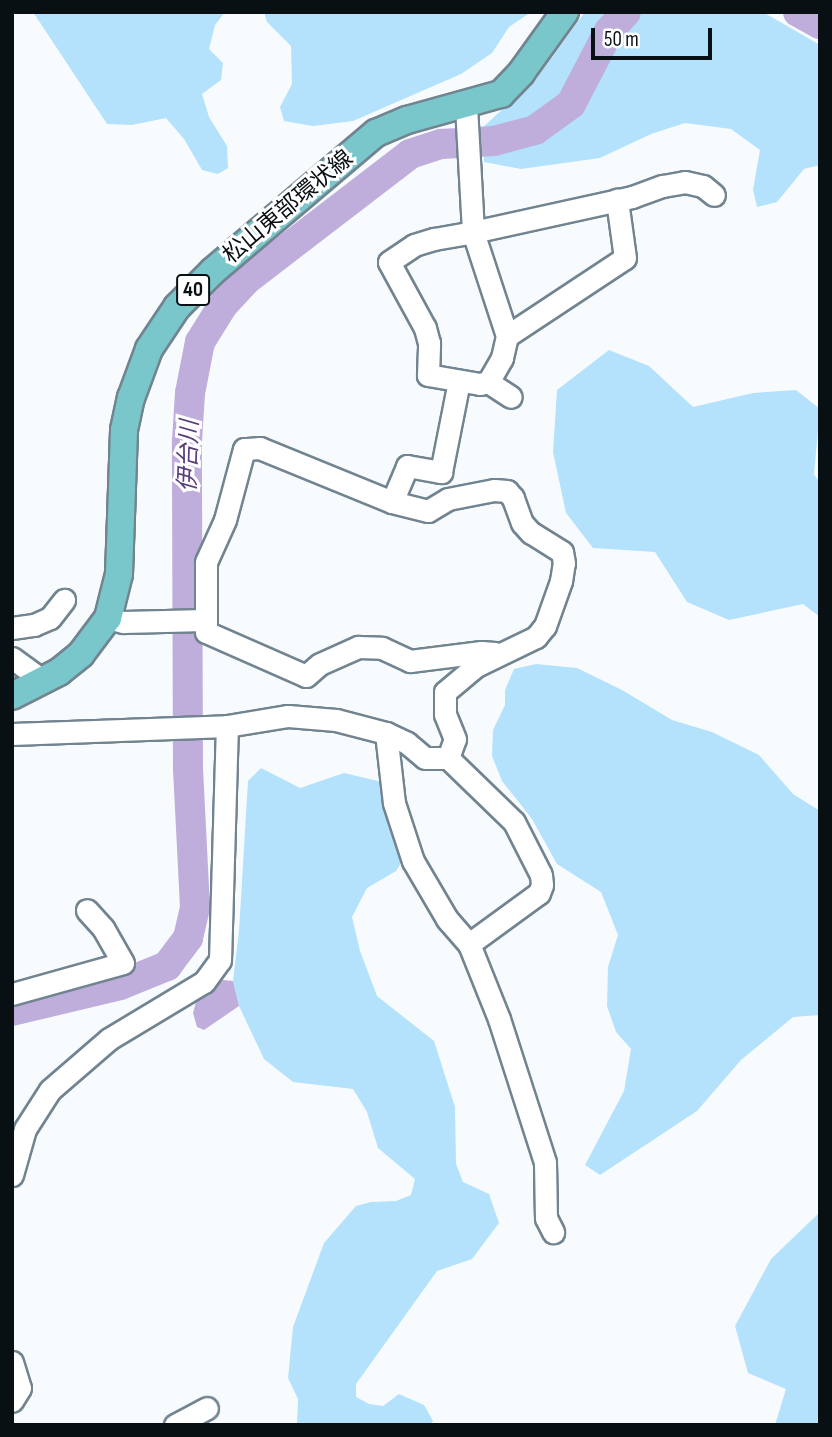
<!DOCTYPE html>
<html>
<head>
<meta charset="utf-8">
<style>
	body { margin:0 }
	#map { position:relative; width:832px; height:1437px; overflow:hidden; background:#f7fbfe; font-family:"Sofia Sans Condensed","Noto Sans JP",sans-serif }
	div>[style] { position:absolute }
	.green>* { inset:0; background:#b4e2fd }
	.water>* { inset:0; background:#bfaedb }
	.river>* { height:30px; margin:-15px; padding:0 15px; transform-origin:15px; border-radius:15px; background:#bfaedb }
	.roads { filter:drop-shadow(2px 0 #718490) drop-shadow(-2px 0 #718490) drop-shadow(0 2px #718490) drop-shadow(0 -2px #718490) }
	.minor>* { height:21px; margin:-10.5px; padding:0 10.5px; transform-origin:10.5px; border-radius:10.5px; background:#fff }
	.major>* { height:26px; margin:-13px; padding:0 13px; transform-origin:13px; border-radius:13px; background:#79c7cb }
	span { translate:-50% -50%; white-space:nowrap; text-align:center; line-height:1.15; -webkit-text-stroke:6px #fff; paint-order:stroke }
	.shield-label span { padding:2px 5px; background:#fff; border:2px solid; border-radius:5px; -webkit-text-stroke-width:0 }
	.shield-label { font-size:21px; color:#091014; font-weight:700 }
	.street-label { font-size:23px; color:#091014 }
	.water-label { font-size:24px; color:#583f79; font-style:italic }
	.frame { position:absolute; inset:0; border:14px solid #091014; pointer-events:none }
	.scale { position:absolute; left:591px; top:28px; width:121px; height:32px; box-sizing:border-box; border:4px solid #091014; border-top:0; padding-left:9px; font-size:21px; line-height:24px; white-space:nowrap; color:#091014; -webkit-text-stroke:5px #fff; paint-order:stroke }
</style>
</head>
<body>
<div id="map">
	<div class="green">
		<i style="clip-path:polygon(33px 12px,225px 12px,215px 25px,209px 49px,223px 63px,221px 80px,202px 94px,209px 117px,227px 146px,228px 168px,218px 174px,202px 170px,184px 139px,166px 118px,132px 125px,107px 124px)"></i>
		<i style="clip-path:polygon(264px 12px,531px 12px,509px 27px,492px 53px,461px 74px,353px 121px,313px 126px,284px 121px,280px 107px,292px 84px,291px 46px,267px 22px)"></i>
		<i style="clip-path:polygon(585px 12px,763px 12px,820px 45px,820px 165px,804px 169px,777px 202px,757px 207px,753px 190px,760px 150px,731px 129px,685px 123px,651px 134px,600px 158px,521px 169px,484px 162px,482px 128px,536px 79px)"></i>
		<i style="clip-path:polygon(609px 350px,649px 366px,693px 407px,753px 393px,796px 390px,820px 409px,814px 474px,820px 483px,820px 617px,803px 604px,729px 620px,687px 602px,655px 552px,593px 548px,566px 513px,553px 452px,557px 390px)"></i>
		<i style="clip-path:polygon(536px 664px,577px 668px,622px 690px,672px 720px,712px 732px,759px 755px,793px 794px,820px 811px,820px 1015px,793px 1017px,741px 1060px,697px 1111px,600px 1175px,585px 1165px,624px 1091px,631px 1049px,616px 1032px,607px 1006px,608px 967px,618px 935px,601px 892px,557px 864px,532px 819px,502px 781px,492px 756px,493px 730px,505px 705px,505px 690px,514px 669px)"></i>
		<i style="clip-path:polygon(261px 768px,300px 788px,344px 773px,382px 782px,402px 861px,396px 871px,367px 888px,352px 917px,360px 951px,377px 996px,434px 1041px,455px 1107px,456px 1164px,463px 1182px,489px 1194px,499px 1223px,472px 1259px,437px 1271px,356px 1384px,356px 1397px,369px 1404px,383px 1406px,399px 1394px,424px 1405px,433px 1421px,430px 1425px,297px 1425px,298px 1399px,288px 1378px,293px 1327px,324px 1243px,356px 1206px,371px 1202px,396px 1201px,411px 1195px,415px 1179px,378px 1148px,367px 1112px,353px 1089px,293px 1082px,264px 1059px,239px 1006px,233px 981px,239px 931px,248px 781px)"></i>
		<i style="clip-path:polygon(820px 1206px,820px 1425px,775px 1425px,786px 1389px,748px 1373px,735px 1326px,771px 1259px,818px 1214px)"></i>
	</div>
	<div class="water">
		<i style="clip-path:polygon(223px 980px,233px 981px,239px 1006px,204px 1030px,197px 1027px,193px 1013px,197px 998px)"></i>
	</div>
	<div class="river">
		<i style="left:798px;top:12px;width:25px;rotate:29deg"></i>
		<i style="left:12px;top:1011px;width:111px;rotate:-13.5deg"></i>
		<i style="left:120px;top:985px;width:51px;rotate:-22deg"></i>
		<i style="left:167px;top:966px;width:35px;rotate:-53deg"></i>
		<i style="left:188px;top:938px;width:32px;rotate:-77deg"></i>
		<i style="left:195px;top:907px;width:137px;rotate:-92.9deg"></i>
		<i style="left:188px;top:770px;width:329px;rotate:-90.2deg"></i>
		<i style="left:187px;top:441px;width:48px;rotate:-86.4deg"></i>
		<i style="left:190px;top:393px;width:52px;rotate:-78.9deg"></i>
		<i style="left:200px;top:342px;width:44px;rotate:-58.1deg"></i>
		<i style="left:223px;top:305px;width:34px;rotate:-47deg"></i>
		<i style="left:246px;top:280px;width:207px;rotate:-37.5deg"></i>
		<i style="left:410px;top:154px;width:33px;rotate:-18deg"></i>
		<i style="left:441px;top:144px;width:53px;rotate:-3.2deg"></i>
		<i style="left:494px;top:141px;width:42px;rotate:-15deg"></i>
		<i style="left:535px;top:130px;width:44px;rotate:-35.8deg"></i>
		<i style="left:571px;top:104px;width:82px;rotate:-62.5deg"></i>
		<i style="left:609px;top:31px;width:25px;rotate:-48deg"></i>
	</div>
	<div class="roads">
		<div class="minor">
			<i style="left:466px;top:106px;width:126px;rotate:86.8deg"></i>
			<i style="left:473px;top:232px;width:109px;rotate:71.9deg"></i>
			<i style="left:507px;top:336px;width:23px;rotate:103deg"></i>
			<i style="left:502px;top:358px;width:28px;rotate:120deg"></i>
			<i style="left:488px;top:382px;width:8px;rotate:166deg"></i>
			<i style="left:480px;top:384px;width:53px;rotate:-170.2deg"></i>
			<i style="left:428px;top:375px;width:32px;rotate:-88deg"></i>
			<i style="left:429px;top:343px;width:16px;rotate:-105deg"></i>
			<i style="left:425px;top:328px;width:75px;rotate:-118.6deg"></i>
			<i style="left:389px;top:262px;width:30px;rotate:-34deg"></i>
			<i style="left:414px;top:245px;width:21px;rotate:-17deg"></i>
			<i style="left:434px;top:239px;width:40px;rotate:-10deg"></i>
			<i style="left:473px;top:232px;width:163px;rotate:-12.4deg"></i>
			<i style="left:632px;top:197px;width:33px;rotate:-20deg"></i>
			<i style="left:663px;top:186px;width:22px;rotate:-10deg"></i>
			<i style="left:685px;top:182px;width:18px;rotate:13deg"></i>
			<i style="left:703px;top:186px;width:14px;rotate:39deg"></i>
			<i style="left:507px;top:336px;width:141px;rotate:-33.5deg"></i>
			<i style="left:625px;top:258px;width:59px;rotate:-97.9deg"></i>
			<i style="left:488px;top:382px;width:27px;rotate:33deg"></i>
			<i style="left:392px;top:502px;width:143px;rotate:-157.8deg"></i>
			<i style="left:260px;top:448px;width:16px;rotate:176deg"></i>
			<i style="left:244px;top:449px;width:73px;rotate:105deg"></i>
			<i style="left:225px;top:520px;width:46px;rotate:114.3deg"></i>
			<i style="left:206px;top:562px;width:70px;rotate:90deg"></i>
			<i style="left:206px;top:632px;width:109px;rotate:23.7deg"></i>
			<i style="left:306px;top:676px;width:18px;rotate:-41deg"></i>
			<i style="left:320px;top:664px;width:42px;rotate:-24.1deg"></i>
			<i style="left:358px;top:647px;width:24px;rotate:2deg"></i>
			<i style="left:382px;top:648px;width:31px;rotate:25deg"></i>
			<i style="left:410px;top:661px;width:72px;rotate:-7.2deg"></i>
			<i style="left:481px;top:652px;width:14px;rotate:4deg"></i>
			<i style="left:108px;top:618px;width:16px;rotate:15deg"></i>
			<i style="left:123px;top:622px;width:83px;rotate:-1.4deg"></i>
			<i style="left:12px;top:628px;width:22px;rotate:-8deg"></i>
			<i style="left:34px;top:625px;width:17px;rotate:-24deg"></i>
			<i style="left:50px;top:618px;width:23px;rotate:-52deg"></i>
			<i style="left:12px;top:658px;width:39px;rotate:36deg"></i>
			<i style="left:386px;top:733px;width:70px;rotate:83.5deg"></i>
			<i style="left:394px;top:803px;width:61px;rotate:71.9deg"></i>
			<i style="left:413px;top:861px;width:67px;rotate:59.6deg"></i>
			<i style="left:447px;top:919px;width:33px;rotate:49deg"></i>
			<i style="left:469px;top:944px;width:81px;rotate:68.2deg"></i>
			<i style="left:499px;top:1019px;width:150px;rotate:72.2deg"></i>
			<i style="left:545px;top:1162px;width:56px;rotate:89deg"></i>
			<i style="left:546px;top:1218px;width:16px;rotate:63deg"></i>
			<i style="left:12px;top:734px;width:215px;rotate:-2.1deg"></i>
			<i style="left:227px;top:726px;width:62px;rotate:-9.3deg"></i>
			<i style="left:288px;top:716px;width:48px;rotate:4.8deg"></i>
			<i style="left:336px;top:720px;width:52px;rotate:14.6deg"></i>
			<i style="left:386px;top:733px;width:23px;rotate:25deg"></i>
			<i style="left:407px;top:743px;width:23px;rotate:40deg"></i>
			<i style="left:425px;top:758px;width:23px"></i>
			<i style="left:448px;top:758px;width:20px;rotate:-70deg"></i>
			<i style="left:455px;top:739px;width:27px;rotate:-112deg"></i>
			<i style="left:445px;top:714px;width:22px;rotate:-90deg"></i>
			<i style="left:445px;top:692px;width:40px;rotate:-40deg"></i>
			<i style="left:476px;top:666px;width:67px;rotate:-25.8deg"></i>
			<i style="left:536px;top:637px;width:14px;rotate:-51deg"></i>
			<i style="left:545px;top:626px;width:48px;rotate:-70.4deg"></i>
			<i style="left:561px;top:581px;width:18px;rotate:-81deg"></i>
			<i style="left:564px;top:563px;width:11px;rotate:-100deg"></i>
			<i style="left:562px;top:552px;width:36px;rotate:-148deg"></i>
			<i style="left:531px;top:533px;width:13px;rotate:-132deg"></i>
			<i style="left:522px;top:523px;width:27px;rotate:-110deg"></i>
			<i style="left:513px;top:498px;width:9px;rotate:-131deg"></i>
			<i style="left:507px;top:491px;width:13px;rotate:-176deg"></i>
			<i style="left:494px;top:490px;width:47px;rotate:168.9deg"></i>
			<i style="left:448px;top:499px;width:23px;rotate:149deg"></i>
			<i style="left:428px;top:511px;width:37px;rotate:-166deg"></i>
			<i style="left:392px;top:502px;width:39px;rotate:-67deg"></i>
			<i style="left:407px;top:466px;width:35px;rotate:10deg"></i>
			<i style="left:441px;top:472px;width:93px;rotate:-78.8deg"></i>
			<i style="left:448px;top:758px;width:92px;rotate:44.1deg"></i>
			<i style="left:514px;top:822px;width:59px;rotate:63deg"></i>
			<i style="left:541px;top:875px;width:10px;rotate:84deg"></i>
			<i style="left:542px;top:885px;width:9px;rotate:111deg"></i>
			<i style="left:539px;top:893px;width:87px;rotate:143.9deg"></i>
			<i style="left:12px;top:994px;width:115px;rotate:-15.6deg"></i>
			<i style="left:123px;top:963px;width:40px;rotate:-119.7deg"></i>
			<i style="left:103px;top:928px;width:24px;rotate:-132deg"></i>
			<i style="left:12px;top:1175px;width:48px;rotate:-74.2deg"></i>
			<i style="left:25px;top:1129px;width:46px;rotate:-57.3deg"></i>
			<i style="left:50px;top:1090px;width:78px;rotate:-40.8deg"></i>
			<i style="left:109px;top:1039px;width:111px;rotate:-31deg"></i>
			<i style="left:204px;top:982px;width:27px;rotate:-54deg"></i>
			<i style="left:220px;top:960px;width:234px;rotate:-88.3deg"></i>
			<i style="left:12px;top:1362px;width:27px;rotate:73deg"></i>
			<i style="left:20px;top:1388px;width:15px;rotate:122deg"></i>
			<i style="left:175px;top:1425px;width:36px;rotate:-28deg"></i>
		</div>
		<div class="major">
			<i style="left:12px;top:696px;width:53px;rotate:-27.1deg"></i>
			<i style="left:59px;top:672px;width:28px;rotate:-39deg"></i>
			<i style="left:81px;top:654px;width:45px;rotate:-53.1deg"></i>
			<i style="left:108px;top:618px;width:45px;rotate:-76deg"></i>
			<i style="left:119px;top:574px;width:144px;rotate:-88deg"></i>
			<i style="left:124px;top:430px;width:33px;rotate:-78deg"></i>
			<i style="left:131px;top:398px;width:52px;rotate:-69.8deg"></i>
			<i style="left:149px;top:349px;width:50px;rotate:-56.3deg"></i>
			<i style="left:177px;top:307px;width:51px;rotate:-45deg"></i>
			<i style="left:213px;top:271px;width:214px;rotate:-40.3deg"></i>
			<i style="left:376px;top:133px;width:34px;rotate:-23deg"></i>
			<i style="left:407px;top:120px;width:98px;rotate:-15.5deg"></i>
			<i style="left:501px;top:94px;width:29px;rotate:-46deg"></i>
			<i style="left:521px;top:73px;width:75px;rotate:-54.2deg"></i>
		</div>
	</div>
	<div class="shield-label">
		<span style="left:193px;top:290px">40</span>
	</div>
	<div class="street-label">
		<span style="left:288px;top:207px;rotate:-40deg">松山東部環状線</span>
	</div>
	<div class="water-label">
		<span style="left:189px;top:456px;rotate:-88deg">伊台川</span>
	</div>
	<div class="frame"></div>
	<div class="scale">50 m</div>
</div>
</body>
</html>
